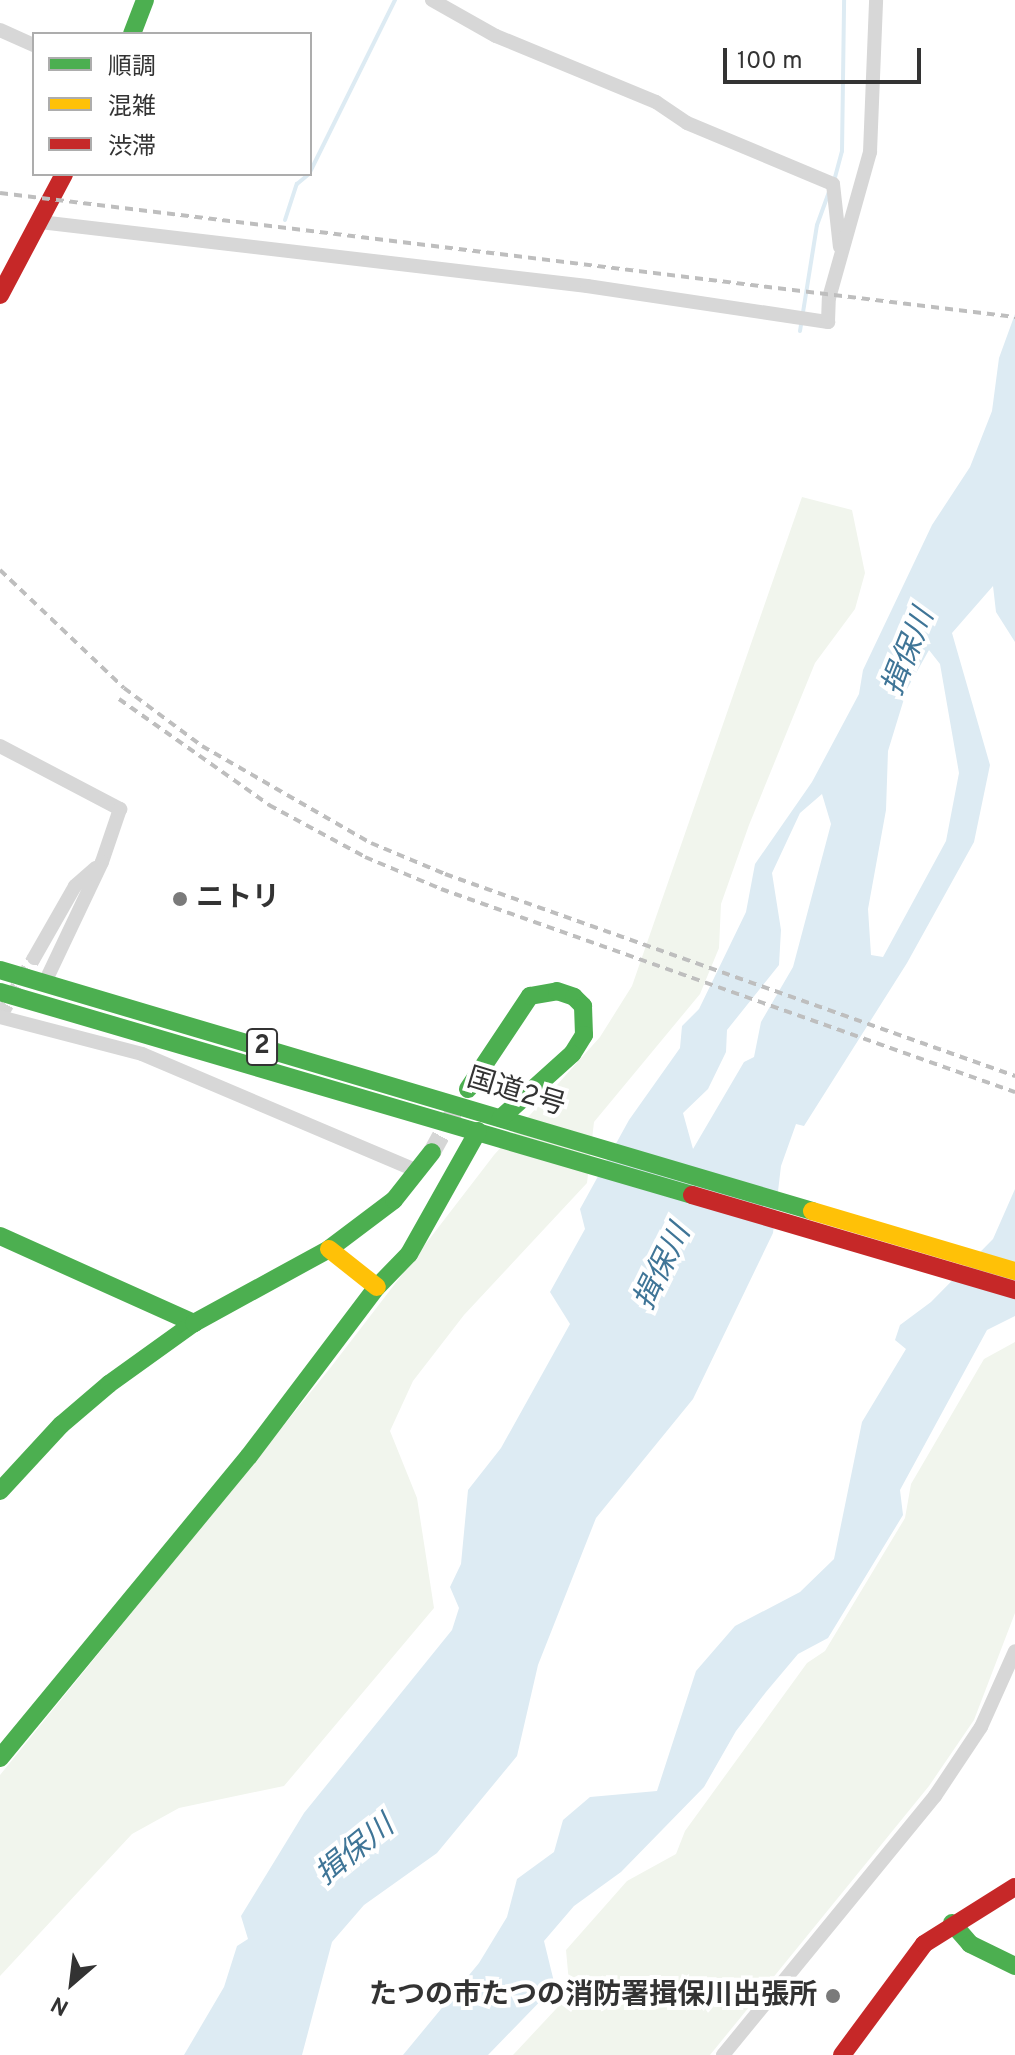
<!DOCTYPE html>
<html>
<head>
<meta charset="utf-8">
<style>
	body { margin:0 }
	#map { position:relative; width:1015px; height:2055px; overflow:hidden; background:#fff; font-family:Overpass,"Noto Sans JP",sans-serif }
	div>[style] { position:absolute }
	.green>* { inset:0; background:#f1f5ed }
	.water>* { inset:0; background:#ddebf3 }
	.stream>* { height:4px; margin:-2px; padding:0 2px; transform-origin:2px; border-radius:2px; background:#ddebf3 }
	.street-tunnel>* { height:14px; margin-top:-7px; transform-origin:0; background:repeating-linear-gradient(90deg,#d6d6d6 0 14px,transparent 0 21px) }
	.secondary-tunnel>* { height:18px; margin-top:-9px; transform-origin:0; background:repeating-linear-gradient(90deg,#d6d6d6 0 18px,transparent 0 27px) }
	.street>* { height:14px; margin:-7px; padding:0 7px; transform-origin:7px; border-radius:7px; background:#d7d7d7 }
	.fast>* { height:18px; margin:-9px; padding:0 9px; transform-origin:9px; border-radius:9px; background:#4caf50 }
	.slow>* { height:18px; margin:-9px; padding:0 9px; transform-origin:9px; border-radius:9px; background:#ffc107 }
	.jam>* { height:18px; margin:-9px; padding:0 9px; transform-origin:9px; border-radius:9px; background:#c62828 }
	.rail>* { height:4px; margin-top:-2px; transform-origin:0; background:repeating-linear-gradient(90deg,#bebebe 0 8px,transparent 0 14px) }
	.dots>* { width:22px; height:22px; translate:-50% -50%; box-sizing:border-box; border:4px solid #fff; border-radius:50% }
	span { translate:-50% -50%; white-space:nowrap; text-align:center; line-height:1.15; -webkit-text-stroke:8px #fff; paint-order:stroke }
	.shield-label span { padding:2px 6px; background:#fff; border:2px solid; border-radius:6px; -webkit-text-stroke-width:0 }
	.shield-label { font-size:26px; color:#333; font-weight:700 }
	.poi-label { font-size:28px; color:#333; font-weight:700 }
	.left { translate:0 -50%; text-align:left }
	.right { translate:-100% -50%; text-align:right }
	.street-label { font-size:28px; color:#333 }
	.water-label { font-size:30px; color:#3f7597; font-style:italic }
	.legend { position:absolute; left:32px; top:32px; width:280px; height:144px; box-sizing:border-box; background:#fff; border:2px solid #adadad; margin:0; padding:10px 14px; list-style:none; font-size:24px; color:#333 }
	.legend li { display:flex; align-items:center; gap:16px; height:40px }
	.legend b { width:40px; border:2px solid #adadad }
	.north { position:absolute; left:32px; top:1943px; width:80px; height:80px; -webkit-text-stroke:6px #fff; paint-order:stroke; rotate:208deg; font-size:22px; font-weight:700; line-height:32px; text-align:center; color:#333 }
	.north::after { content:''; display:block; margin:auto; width:28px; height:36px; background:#333; clip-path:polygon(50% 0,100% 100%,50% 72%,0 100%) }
	.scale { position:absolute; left:723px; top:48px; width:198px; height:36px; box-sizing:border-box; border:4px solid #333; border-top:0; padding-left:10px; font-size:24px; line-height:28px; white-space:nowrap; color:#333; -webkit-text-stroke:6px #fff; paint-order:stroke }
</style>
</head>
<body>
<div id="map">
	<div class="green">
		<i style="clip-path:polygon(802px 497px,852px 510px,865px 573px,855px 609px,815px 663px,749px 825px,721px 904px,719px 948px,700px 994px,594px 1122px,587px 1183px,464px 1315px,413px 1381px,390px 1431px,417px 1498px,434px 1608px,284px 1786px,179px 1808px,132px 1834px,0 1976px,0 1775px,331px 1367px,494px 1155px,600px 1037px,632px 986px)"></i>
		<i style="clip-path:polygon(1015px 1342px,1015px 1613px,974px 1720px,929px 1786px,710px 2055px,513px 2055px,570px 1994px,566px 1950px,627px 1881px,676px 1854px,685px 1831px,807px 1663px,825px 1651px,905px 1518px,911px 1484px,984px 1359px)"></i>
	</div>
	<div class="water">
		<i style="clip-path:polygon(evenodd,1015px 314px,1015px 642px,996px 612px,993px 586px,952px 633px,990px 765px,974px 842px,907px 963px,804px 1126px,796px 1124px,781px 1166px,773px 1233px,693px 1399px,596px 1518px,538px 1665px,517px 1756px,437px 1853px,364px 1905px,332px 1942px,302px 2055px,184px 2055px,224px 1987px,237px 1946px,248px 1939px,241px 1916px,304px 1813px,452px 1630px,459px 1608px,450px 1587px,461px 1564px,468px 1490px,501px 1448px,570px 1324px,550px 1292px,585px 1229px,580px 1209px,629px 1120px,680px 1048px,682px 1026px,699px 1009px,746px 912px,755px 864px,812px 782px,859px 694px,863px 670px,932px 525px,970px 467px,992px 411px,999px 358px,1015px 314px,929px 650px,940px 664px,959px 773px,946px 841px,883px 957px,871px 955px,868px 909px,886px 810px,888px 751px,907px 689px,929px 650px,1015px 314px,822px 794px,831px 824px,793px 967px,761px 1022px,754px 1057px,744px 1062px,693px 1149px,683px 1113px,708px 1089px,726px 1052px,727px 1030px,779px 965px,781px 930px,772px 873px,800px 813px,822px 794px)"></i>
		<i style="clip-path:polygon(1015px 1189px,1015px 1316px,987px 1330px,900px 1490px,903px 1515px,828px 1638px,798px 1654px,766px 1692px,736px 1731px,704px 1787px,621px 1872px,574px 1906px,544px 1941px,555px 1986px,488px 2055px,403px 2055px,479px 1963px,507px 1917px,517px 1879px,554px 1852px,563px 1820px,590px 1797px,657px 1791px,696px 1671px,735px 1626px,800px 1592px,834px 1559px,862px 1422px,906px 1349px,895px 1340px,900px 1325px,931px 1302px,993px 1239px)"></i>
	</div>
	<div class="stream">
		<i style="left:310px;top:172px;width:192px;rotate:-63.7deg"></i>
		<i style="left:834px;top:181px;width:31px;rotate:-75deg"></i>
		<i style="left:842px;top:151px;width:151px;rotate:-89.2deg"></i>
		<i style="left:285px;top:220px;width:38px;rotate:-72deg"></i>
		<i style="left:297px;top:184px;width:16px;rotate:-40deg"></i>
		<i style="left:800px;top:331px;width:107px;rotate:-80.9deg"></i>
		<i style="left:817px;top:225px;width:38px;rotate:-70deg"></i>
	</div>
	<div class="street-tunnel">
		<i style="left:0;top:1017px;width:68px;rotate:-60deg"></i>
	</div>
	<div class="secondary-tunnel">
		<i style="left:432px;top:1152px;width:46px;rotate:-61.2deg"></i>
	</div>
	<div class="street">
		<i style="left:432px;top:0;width:73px;rotate:29.4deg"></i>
		<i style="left:496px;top:36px;width:173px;rotate:22.4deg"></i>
		<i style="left:656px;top:102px;width:37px;rotate:34deg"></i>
		<i style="left:687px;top:123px;width:158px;rotate:22.7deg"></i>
		<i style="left:833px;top:184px;width:63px;rotate:83.7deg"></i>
		<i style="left:0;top:30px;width:37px;rotate:24deg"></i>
		<i style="left:40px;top:222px;width:551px;rotate:6.67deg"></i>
		<i style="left:587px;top:286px;width:244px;rotate:8.5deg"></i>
		<i style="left:828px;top:322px;width:24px;rotate:-88deg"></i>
		<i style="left:829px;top:298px;width:152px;rotate:-74.3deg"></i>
		<i style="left:870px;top:152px;width:152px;rotate:-87.7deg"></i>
		<i style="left:0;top:746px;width:136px;rotate:27.7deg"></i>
		<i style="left:120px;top:809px;width:56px;rotate:108.8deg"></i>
		<i style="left:102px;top:862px;width:133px;rotate:115.4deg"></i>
		<i style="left:34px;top:958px;width:83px;rotate:-60.3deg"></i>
		<i style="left:75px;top:886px;width:28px;rotate:-41deg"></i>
		<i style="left:0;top:1017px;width:147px;rotate:14.6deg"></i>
		<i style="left:142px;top:1054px;width:300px;rotate:23deg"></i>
		<i style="left:723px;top:2055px;width:335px;rotate:-50.7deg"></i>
		<i style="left:935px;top:1796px;width:83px;rotate:-56.3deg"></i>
		<i style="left:981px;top:1727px;width:83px;rotate:-65.9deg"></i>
	</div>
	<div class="fast">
		<i style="left:132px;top:34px;width:36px;rotate:-69deg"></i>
		<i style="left:0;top:970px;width:847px;rotate:16.53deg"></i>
		<i style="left:0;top:992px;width:721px;rotate:16.35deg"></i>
		<i style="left:468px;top:1089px;width:112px;rotate:-56.3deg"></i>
		<i style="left:530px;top:996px;width:27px;rotate:-10deg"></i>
		<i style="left:557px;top:991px;width:18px;rotate:19deg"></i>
		<i style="left:574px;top:997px;width:13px;rotate:45deg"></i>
		<i style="left:583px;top:1006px;width:29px;rotate:88deg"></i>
		<i style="left:584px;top:1035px;width:22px;rotate:122deg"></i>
		<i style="left:572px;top:1054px;width:96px;rotate:138deg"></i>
		<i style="left:0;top:1236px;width:213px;rotate:24.2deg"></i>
		<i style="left:0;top:1491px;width:90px;rotate:-47.3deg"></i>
		<i style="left:61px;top:1425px;width:63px;rotate:-40.5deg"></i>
		<i style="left:109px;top:1384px;width:105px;rotate:-35.7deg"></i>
		<i style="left:194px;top:1323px;width:154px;rotate:-28.7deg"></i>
		<i style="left:329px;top:1249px;width:81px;rotate:-37deg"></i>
		<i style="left:394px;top:1200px;width:61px;rotate:-51.6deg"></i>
		<i style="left:0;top:1758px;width:391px;rotate:-50.5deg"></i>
		<i style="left:249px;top:1456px;width:212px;rotate:-52.9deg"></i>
		<i style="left:377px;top:1287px;width:46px;rotate:-45.9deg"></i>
		<i style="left:409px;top:1254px;width:141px;rotate:-60.7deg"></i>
		<i style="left:952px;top:1923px;width:28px;rotate:49deg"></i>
		<i style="left:970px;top:1944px;width:50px;rotate:26.1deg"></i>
	</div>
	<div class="slow">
		<i style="left:812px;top:1211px;width:212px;rotate:16.5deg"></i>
		<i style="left:329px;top:1249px;width:61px;rotate:38.4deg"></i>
	</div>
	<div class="jam">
		<i style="left:0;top:295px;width:137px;rotate:-62.1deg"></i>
		<i style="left:692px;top:1195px;width:337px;rotate:16.4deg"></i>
		<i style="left:842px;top:2055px;width:138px;rotate:-53.5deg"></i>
		<i style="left:924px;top:1944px;width:107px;rotate:-32.1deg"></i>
	</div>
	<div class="rail">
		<i style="left:0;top:193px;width:1023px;rotate:6.97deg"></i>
		<i style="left:0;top:570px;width:171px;rotate:43.6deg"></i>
		<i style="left:124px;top:688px;width:97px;rotate:36.6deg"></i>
		<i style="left:202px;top:746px;width:195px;rotate:29.9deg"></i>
		<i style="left:371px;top:843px;width:80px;rotate:22.7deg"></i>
		<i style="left:445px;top:874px;width:605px;rotate:19.51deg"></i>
		<i style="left:119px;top:699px;width:184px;rotate:35.2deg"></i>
		<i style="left:269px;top:805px;width:109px;rotate:28.4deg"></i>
		<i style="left:365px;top:857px;width:82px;rotate:22.8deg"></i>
		<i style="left:441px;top:889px;width:609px;rotate:19.48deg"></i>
	</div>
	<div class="dots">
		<i style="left:180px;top:899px;background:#7a7a7a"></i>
		<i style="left:833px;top:1996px;background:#7a7a7a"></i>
	</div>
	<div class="shield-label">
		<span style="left:262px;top:1047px">2</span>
	</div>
	<div class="poi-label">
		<span class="left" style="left:196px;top:899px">ニトリ</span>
		<span class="right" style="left:817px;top:1996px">たつの市たつの消防署揖保川出張所</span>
	</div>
	<div class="street-label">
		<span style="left:516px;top:1093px;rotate:17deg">国道2号</span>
	</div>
	<div class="water-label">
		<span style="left:910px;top:653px;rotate:-68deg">揖保川</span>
		<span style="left:664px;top:1268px;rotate:-64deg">揖保川</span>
		<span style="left:356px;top:1852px;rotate:-39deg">揖保川</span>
	</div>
	<ul class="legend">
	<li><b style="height:10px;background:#4caf50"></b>順調</li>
	<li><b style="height:10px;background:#ffc107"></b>混雑</li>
	<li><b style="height:10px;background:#c62828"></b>渋滞</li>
	</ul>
	<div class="north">N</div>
	<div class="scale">100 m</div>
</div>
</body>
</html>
